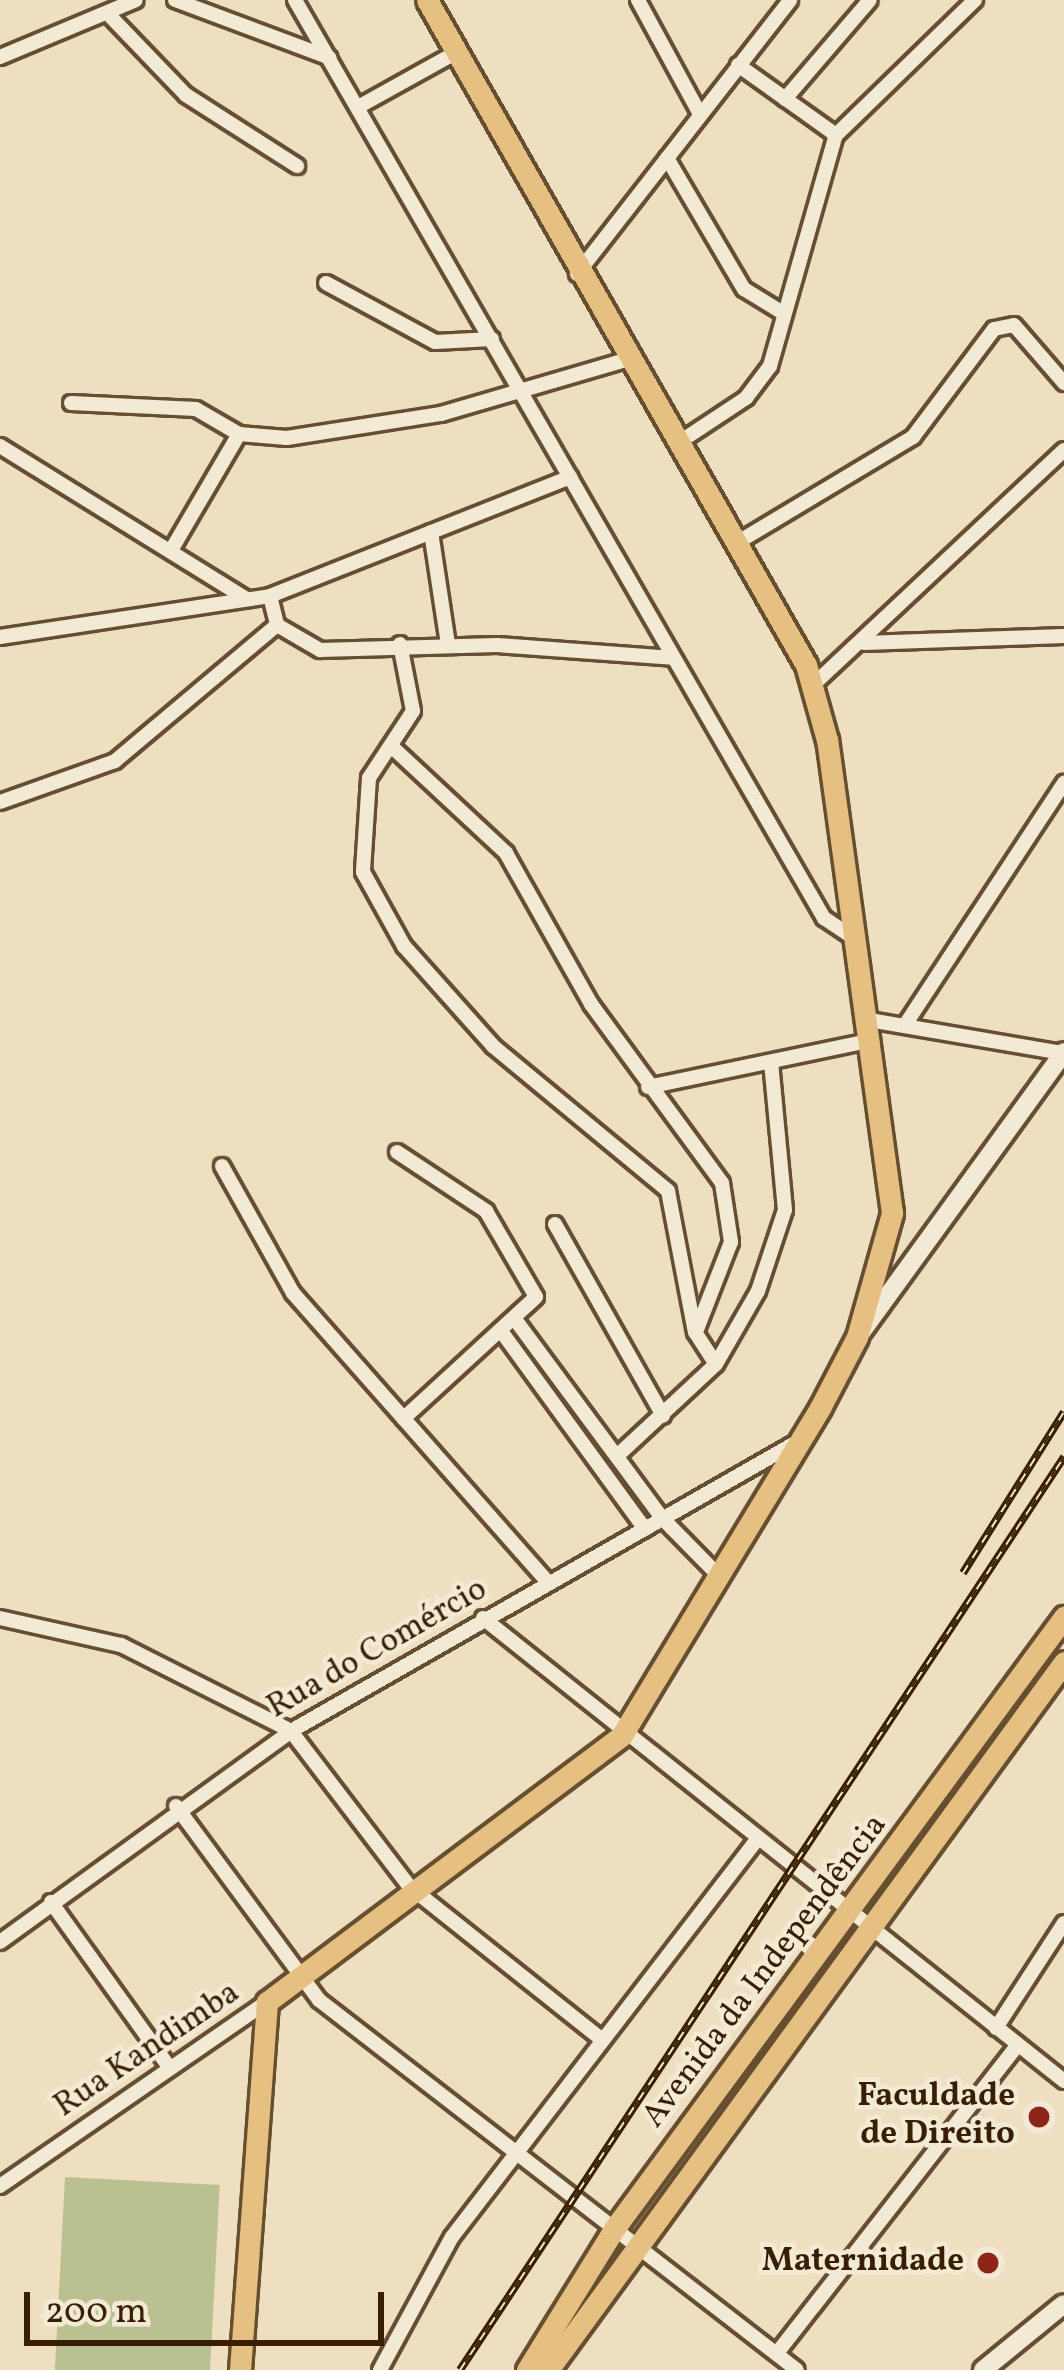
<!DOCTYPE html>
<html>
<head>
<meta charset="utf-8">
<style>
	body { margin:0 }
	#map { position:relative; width:1064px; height:2370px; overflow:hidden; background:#eddfc0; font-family:Vollkorn,serif }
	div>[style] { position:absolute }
	.green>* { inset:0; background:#bac191; transform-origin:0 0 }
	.roads { filter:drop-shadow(3px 0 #664f31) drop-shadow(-3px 0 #664f31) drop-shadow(0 3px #664f31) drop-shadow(0 -3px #664f31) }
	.street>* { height:14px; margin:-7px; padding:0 7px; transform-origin:7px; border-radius:7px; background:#f3ead6 }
	.secondary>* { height:18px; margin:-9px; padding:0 9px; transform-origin:9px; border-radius:9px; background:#f3ead6 }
	.primary>* { height:21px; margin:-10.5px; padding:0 10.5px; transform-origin:10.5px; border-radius:10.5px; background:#e6c080 }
	.rail>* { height:8px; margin-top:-4px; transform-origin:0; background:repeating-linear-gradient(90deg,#f3ead6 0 9px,#391f01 0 18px); box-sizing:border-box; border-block:3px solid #391f01 }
	.dots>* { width:33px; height:33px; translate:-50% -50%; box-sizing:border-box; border:6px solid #f3ead6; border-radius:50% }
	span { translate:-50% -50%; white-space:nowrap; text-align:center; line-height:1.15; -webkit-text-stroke:9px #f3ead6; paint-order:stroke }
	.street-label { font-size:33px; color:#391f01 }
	.poi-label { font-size:33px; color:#391f01; font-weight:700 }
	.right { translate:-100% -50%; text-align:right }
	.scale { position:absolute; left:24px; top:2292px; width:360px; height:54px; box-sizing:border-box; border:6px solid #391f01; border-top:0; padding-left:15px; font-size:36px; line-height:42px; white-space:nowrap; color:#391f01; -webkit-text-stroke:9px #f3ead6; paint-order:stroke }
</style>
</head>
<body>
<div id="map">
	<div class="green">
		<i style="left:65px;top:2177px;width:155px;height:193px;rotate:3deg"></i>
	</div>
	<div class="roads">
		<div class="street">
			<i style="left:175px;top:0;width:165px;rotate:20.5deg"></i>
			<i style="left:295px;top:0;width:1060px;rotate:60.05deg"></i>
			<i style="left:824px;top:918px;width:40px;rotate:34deg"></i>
			<i style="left:638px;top:0;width:130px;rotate:61.5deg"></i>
			<i style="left:109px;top:15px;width:111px;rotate:46.1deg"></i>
			<i style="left:186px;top:95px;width:132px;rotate:32.6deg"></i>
			<i style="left:0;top:57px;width:147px;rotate:-22.7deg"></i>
			<i style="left:738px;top:65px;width:120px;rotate:35.5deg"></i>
			<i style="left:785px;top:99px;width:130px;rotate:-49.4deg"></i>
			<i style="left:358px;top:107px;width:113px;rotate:-29.1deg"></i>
			<i style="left:667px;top:158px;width:152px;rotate:59.6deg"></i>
			<i style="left:744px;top:289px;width:46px;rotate:31.6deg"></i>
			<i style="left:577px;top:274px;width:347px;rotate:-52.1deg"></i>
			<i style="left:326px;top:283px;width:124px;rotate:28.4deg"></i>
			<i style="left:435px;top:342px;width:57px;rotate:-3deg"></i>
			<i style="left:71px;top:403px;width:125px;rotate:2.7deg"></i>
			<i style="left:196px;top:409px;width:50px;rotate:30.2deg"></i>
			<i style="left:239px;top:434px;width:48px;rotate:4.8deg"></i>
			<i style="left:287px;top:438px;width:156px;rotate:-8.9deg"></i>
			<i style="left:441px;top:414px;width:196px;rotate:-16.3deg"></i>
			<i style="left:678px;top:443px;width:82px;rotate:-33.5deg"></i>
			<i style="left:746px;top:398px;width:40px;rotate:-53deg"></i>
			<i style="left:770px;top:366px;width:240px;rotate:-74.1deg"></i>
			<i style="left:836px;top:135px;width:194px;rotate:-44.2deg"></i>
			<i style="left:0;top:446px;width:291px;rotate:31.8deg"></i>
			<i style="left:431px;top:532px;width:113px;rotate:81.4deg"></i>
			<i style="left:735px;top:544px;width:208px;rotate:-31deg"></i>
			<i style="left:913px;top:437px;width:135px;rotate:-53.1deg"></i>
			<i style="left:994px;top:329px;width:20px;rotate:-11deg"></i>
			<i style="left:1014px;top:325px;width:77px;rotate:49.2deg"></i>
			<i style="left:173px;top:547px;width:131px;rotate:-59.7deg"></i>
			<i style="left:270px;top:596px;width:30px;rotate:76deg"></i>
			<i style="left:277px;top:625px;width:50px;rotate:30.2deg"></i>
			<i style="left:320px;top:650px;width:177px;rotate:-1.6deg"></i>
			<i style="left:497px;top:645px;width:176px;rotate:4.2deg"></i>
			<i style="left:0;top:637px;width:273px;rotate:-8.6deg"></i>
			<i style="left:270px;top:596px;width:323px;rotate:-21.6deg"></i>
			<i style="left:864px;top:643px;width:200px;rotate:-2deg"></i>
			<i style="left:400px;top:644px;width:68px;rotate:79deg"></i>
			<i style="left:413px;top:711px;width:80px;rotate:123.3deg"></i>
			<i style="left:369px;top:778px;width:94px;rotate:93.7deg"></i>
			<i style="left:363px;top:872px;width:85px;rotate:61deg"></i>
			<i style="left:404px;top:946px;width:134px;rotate:48.3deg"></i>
			<i style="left:493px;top:1046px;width:227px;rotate:39.6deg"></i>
			<i style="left:668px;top:1191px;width:144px;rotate:79.2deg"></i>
			<i style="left:695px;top:1332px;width:38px;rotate:57deg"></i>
			<i style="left:813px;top:685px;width:344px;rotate:-43.1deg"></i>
			<i style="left:391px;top:746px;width:157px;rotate:42.9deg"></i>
			<i style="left:506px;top:853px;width:173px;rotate:60.6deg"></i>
			<i style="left:591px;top:1004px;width:222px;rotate:53.8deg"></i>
			<i style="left:722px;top:1183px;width:60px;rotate:81.3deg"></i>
			<i style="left:731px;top:1242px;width:93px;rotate:111.3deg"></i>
			<i style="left:0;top:802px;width:122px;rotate:-19.6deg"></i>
			<i style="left:115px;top:761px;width:212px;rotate:-40deg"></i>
			<i style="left:869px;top:1020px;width:197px;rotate:9.7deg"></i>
			<i style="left:905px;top:1025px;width:290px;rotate:-56.7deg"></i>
			<i style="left:648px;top:1087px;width:229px;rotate:-11.8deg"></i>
			<i style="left:397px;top:1152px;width:107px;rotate:33.5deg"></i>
			<i style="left:486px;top:1211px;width:99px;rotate:59.8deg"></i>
			<i style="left:536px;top:1297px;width:180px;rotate:137.5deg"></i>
			<i style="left:222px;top:1166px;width:145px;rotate:60.8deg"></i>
			<i style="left:293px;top:1293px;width:385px;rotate:48.6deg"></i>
			<i style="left:555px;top:1224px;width:220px;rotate:60.6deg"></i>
			<i style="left:517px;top:1322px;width:245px;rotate:53.5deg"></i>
			<i style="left:663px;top:1519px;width:77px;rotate:45.5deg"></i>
			<i style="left:504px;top:1335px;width:240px;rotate:54deg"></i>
			<i style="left:617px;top:1456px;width:135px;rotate:-42.9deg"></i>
			<i style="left:716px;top:1364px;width:84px;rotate:-60.1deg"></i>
			<i style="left:758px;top:1291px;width:85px;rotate:-71.6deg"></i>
			<i style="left:785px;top:1210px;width:148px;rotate:-95.4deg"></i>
			<i style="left:0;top:1618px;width:124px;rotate:12.6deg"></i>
			<i style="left:121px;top:1645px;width:191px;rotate:26.8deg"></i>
			<i style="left:291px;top:1731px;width:196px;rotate:52.7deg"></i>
			<i style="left:410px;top:1887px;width:243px;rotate:38.5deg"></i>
			<i style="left:483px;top:1618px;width:743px;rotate:38.55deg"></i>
			<i style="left:176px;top:1806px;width:241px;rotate:53.6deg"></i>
			<i style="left:319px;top:2000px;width:604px;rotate:37.74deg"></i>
			<i style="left:51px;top:1902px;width:203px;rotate:54.4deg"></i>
			<i style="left:0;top:1942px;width:359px;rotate:-35.9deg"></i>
			<i style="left:291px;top:1731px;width:580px;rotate:-29.74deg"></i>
			<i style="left:996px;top:2028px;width:125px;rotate:-57.1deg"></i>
			<i style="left:0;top:2186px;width:324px;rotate:-34.6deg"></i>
			<i style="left:777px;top:2353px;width:391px;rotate:-52deg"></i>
			<i style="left:380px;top:2370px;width:151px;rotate:-61.6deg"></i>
			<i style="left:452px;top:2237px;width:499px;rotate:-52.5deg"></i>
		</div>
		<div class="secondary">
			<i style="left:860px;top:1334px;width:348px;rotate:-54.1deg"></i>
			<i style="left:983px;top:2370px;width:104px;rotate:-39.2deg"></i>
		</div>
		<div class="primary">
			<i style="left:240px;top:2370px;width:369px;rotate:-85.8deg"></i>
			<i style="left:267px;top:2002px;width:444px;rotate:-36.9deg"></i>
			<i style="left:622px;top:1735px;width:382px;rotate:-58.8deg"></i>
			<i style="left:820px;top:1408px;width:80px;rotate:-62.5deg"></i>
			<i style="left:857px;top:1337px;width:129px;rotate:-74.2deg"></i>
			<i style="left:892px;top:1213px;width:477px;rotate:-97.8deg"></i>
			<i style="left:827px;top:740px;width:78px;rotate:-105.6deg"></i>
			<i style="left:806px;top:665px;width:765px;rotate:-119.68deg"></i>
			<i style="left:527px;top:2370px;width:166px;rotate:-58.3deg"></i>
			<i style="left:614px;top:2229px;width:760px;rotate:-53.67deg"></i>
			<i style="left:548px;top:2370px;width:876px;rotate:-53.91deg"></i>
		</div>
	</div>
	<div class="rail">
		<i style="left:963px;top:1573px;width:190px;rotate:-57.9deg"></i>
		<i style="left:460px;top:2370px;width:1095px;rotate:-56.51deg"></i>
	</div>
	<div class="dots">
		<i style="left:1039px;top:2117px;background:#8f2418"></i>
		<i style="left:988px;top:2263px;background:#8f2418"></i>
	</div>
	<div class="street-label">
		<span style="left:378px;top:1650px;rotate:-30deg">Rua do Comércio</span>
		<span style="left:766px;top:1972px;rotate:-53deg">Avenida da Independência</span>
		<span style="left:148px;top:2051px;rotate:-34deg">Rua Kandimba</span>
	</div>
	<div class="poi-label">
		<span class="right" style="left:1015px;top:2117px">Faculdade<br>de Direito</span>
		<span class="right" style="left:964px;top:2263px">Maternidade</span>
	</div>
	<div class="scale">200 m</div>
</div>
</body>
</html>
